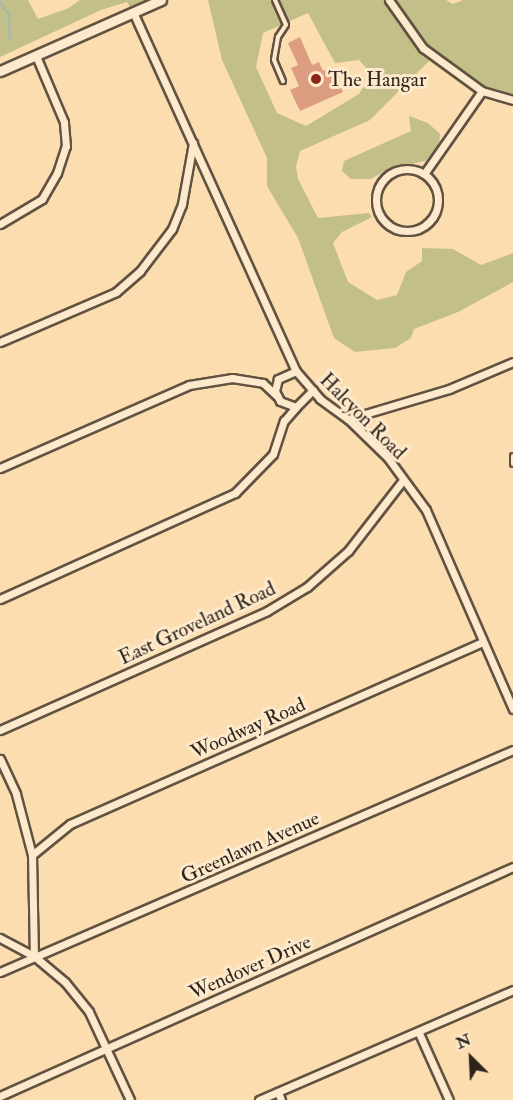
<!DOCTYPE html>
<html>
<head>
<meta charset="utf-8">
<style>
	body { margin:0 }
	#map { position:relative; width:513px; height:1100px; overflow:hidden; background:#fcddaf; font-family:"IM FELL Double Pica",serif }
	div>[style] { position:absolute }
	.green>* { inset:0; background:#c2c088 }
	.stream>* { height:2px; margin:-1px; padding:0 1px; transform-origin:1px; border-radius:1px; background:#9fbbad }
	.building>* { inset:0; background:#dd9d81 }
	.roads { filter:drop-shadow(2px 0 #615241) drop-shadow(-2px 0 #615241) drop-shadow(0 2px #615241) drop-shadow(0 -2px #615241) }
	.service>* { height:4px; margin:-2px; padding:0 2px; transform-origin:2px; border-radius:2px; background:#fde9cb }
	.minor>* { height:7px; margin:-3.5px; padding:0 3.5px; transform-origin:3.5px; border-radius:3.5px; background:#fde9cb }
	.minor>.ring { margin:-3.5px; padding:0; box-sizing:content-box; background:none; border:7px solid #fde9cb; border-radius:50% }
	.secondary>* { height:9px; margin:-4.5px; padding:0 4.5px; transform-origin:4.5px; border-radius:4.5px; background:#fde9cb }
	.dots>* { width:16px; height:16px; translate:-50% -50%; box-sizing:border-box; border:3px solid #fde9cb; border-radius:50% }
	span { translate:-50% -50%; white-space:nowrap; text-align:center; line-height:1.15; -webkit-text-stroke:6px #fde9cb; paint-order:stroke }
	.poi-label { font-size:20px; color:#2d241c }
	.left { translate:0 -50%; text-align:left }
	.street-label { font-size:20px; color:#2d241c }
	.north { position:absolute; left:441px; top:1028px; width:60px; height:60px; -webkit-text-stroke:4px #fde9cb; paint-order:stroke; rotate:336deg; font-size:16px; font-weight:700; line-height:24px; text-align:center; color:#2d241c }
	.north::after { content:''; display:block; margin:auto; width:21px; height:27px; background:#2d241c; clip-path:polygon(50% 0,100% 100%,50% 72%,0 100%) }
</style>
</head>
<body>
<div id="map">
	<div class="green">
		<i style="clip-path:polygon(0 0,28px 0,38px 19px,69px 8px,80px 0,161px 0,133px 12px,127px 2px,101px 10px,0 57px)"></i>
		<i style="clip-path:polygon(evenodd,208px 0,446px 0,453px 4px,463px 0,513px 0,513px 100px,482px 91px,434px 56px,370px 120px,300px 151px,296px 167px,298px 179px,318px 218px,369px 213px,372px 217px,342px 232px,333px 243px,348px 282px,377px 300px,397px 295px,406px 272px,422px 261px,422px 248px,453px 249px,481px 265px,513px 253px,513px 282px,458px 312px,414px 329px,411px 338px,395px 348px,355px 352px,334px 338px,298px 238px,267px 186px,267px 158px,222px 60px,208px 0,308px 13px,335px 63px,359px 60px,372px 74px,359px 94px,306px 126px,277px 113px,256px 67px,263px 33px,308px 13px)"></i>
		<i style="clip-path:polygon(409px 116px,428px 123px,440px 134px,439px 147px,425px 161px,388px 169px,371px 179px,351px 179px,342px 171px,344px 161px,411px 131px)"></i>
	</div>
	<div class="stream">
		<i style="left:0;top:2px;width:16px;rotate:55deg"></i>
		<i style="left:9px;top:15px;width:26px;rotate:88deg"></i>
	</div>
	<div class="building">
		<i style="clip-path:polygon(300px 37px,312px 65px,319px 62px,323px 71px,332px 68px,343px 92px,300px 111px,290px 90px,299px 86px,291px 68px,298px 65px,288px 43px)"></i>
	</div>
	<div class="roads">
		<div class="service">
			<i style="left:275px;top:0;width:27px;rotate:66deg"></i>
			<i style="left:286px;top:25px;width:14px;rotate:124deg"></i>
			<i style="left:278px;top:37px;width:23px;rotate:100deg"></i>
			<i style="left:274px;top:60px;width:23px;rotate:67deg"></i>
			<i style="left:513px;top:456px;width:8px;rotate:90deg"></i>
		</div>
		<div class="minor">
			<i style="left:389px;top:0;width:59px;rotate:54.7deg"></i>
			<i style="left:423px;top:48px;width:73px;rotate:36.1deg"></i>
			<i style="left:482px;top:91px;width:32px;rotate:16deg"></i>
			<i style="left:133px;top:12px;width:394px;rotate:65.6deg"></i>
			<i style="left:296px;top:371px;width:37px;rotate:49deg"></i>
			<i style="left:320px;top:399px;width:34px;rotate:36deg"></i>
			<i style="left:348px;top:419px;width:56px;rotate:44.3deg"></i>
			<i style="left:388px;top:458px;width:64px;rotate:53.8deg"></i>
			<i style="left:426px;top:510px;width:217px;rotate:66.4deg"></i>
			<i class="ring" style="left:376px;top:169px;width:55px;height:55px"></i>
			<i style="left:424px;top:174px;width:101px;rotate:-55.1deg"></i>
			<i style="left:0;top:224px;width:49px;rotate:-30.8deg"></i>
			<i style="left:42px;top:199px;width:30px;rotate:-60deg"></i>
			<i style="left:57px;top:173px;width:28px;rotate:-72deg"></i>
			<i style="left:66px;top:146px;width:24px;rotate:-95deg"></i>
			<i style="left:64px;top:122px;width:72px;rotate:-113deg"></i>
			<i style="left:0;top:342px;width:126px;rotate:-23.3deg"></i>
			<i style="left:116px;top:292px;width:32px;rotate:-41deg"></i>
			<i style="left:140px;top:271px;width:53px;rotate:-52.7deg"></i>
			<i style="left:172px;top:229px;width:27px;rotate:-68deg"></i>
			<i style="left:182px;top:204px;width:62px;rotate:-79.8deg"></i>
			<i style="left:296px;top:371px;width:20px;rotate:156deg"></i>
			<i style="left:278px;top:379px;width:12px;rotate:104deg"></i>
			<i style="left:275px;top:391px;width:11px;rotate:63deg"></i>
			<i style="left:280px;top:401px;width:17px;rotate:21deg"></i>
			<i style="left:296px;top:407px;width:24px;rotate:-45deg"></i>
			<i style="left:348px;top:419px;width:105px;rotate:-16.5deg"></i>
			<i style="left:449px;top:389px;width:69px;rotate:-22.9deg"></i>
			<i style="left:0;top:468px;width:206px;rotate:-23.7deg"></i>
			<i style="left:189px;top:385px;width:44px;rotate:-9.2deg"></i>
			<i style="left:232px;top:378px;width:31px;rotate:9deg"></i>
			<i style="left:263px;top:383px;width:19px;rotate:43deg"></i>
			<i style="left:0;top:599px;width:258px;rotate:-24.3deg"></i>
			<i style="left:235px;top:493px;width:54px;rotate:-45.7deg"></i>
			<i style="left:273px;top:454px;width:35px;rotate:-72deg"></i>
			<i style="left:284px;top:421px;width:18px;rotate:-49deg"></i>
			<i style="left:0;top:730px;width:292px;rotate:-24deg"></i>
			<i style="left:267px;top:611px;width:47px;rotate:-31deg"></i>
			<i style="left:307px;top:587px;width:55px;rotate:-41.3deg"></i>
			<i style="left:348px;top:551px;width:90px;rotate:-52.2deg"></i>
			<i style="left:0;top:759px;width:38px;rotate:65deg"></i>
			<i style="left:16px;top:794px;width:63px;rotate:75.3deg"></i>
			<i style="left:32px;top:855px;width:101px;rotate:88.9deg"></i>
			<i style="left:32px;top:855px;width:49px;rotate:-39.2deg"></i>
			<i style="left:70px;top:824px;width:451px;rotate:-23.8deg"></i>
			<i style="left:0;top:938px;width:38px;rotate:28deg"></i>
			<i style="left:34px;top:956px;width:40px;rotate:40deg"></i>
			<i style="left:65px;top:982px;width:38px;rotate:51deg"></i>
			<i style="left:89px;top:1012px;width:97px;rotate:65deg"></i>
			<i style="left:0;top:972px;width:559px;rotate:-23.4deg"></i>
			<i style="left:419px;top:1033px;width:73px;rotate:65.9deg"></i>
			<i style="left:278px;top:1092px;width:9px;rotate:69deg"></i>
			<i style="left:0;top:1096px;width:562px;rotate:-24.06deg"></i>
			<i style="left:259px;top:1100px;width:277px;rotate:-23.4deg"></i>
		</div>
		<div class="secondary">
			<i style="left:0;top:71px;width:176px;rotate:-23.8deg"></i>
		</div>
	</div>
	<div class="dots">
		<i style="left:316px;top:79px;background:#8f2418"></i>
	</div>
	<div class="poi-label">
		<span class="left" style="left:328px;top:79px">The Hangar</span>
	</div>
	<div class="street-label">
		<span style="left:363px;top:416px;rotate:45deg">Halcyon Road</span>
		<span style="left:197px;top:623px;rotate:-25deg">East Groveland Road</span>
		<span style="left:248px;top:728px;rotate:-24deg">Woodway Road</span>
		<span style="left:250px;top:847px;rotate:-24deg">Greenlawn Avenue</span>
		<span style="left:250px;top:967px;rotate:-24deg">Wendover Drive</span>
	</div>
	<div class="north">N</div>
</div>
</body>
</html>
